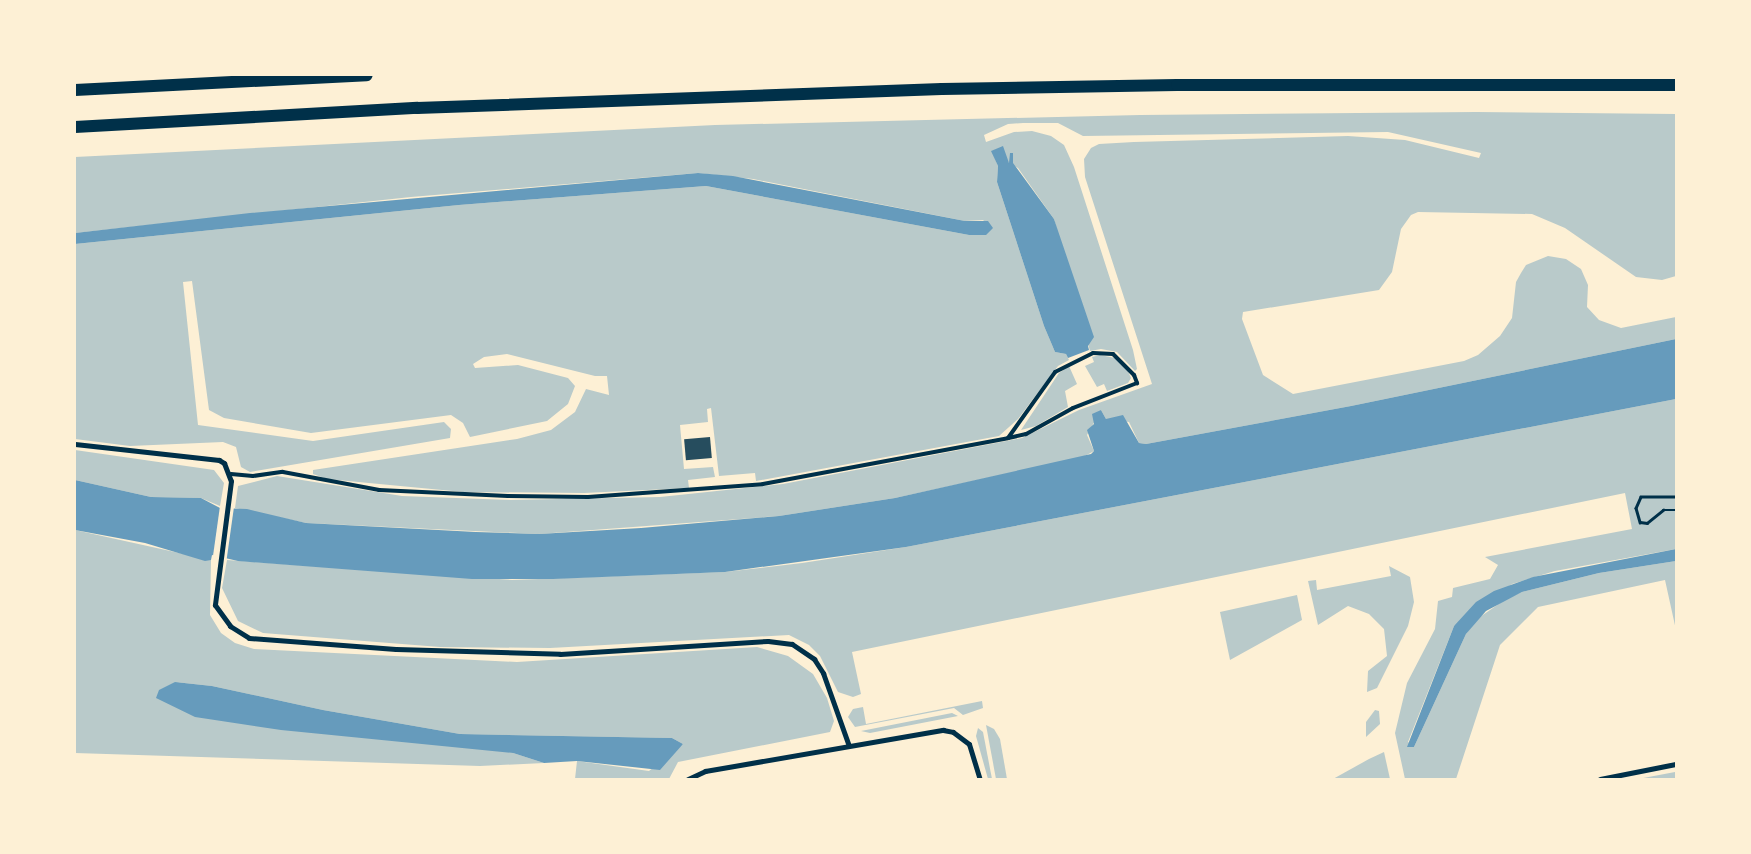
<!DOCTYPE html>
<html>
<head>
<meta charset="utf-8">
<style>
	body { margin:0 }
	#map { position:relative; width:1751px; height:854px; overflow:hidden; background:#fdf0d5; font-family:"Open Sans",sans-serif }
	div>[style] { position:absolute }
	.green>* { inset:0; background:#b9caca }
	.water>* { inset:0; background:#669bbc }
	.pier>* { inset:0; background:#fdf0d5; transform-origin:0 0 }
	.building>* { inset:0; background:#264d5e; transform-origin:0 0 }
	.path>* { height:2.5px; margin:-1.25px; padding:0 1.25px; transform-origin:1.25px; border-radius:1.25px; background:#003049 }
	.service>* { height:4px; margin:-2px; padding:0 2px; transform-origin:2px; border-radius:2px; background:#003049 }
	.minor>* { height:5px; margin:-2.5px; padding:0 2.5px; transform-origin:2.5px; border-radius:2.5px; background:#003049 }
	.motorway>* { height:12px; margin:-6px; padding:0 6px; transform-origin:6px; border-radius:6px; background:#003049 }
	span { translate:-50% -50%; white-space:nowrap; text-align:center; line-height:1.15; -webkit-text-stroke:5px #fdf0d5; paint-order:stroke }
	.frame { position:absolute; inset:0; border:76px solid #fdf0d5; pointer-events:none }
</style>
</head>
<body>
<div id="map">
	<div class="green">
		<i style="clip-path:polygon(1476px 112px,1676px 114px,1676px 276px,1662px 280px,1636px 277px,1565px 228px,1532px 214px,1418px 212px,1411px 215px,1401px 229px,1392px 272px,1379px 290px,1243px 312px,1242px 319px,1263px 375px,1293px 394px,1464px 361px,1478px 355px,1500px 336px,1512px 318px,1516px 282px,1521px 273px,1526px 265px,1548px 256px,1566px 259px,1581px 269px,1588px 285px,1587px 307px,1599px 320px,1621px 328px,1676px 317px,1676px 339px,1351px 406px,1146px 444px,1139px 443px,1129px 422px,1106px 419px,1101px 410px,1087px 435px,1094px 451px,1083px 457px,895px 498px,779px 516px,539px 534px,306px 523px,235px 508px,238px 486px,277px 476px,402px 496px,510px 500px,660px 497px,783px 484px,1022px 438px,1079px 410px,1152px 384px,1085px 177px,1084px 159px,1091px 148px,1099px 144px,1134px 142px,1348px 136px,1405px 140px,1479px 158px,1481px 153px,1388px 132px,1083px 136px,1058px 123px,1023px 123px,1008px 124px,984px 135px,986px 142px,1014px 132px,1032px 131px,1051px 136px,1064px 145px,1074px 167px,1133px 350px,1137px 369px,1135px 371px,1117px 352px,1101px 349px,1090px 351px,1054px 219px,1018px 168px,1009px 163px,998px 149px,992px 151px,998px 166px,997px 182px,1044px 326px,1055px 352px,1066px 354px,1069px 360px,1058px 366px,1018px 419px,999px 436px,756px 481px,755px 473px,719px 476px,711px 408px,707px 409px,708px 422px,680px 425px,684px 469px,713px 467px,715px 477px,688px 480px,689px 488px,584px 493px,463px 492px,327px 479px,313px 474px,313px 470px,517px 439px,551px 430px,575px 412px,586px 389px,609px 395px,607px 376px,595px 376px,507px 354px,484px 357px,473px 364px,475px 368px,518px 365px,568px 378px,575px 386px,568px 404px,547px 421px,470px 437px,463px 423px,451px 415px,311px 433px,224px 418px,209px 410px,192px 281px,183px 282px,198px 425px,313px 441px,444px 422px,451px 429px,450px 438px,250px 472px,241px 467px,236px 447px,223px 442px,130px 446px,75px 439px,75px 244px,459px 205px,706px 186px,969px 235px,984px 220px,965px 221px,753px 179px,698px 173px,411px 197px,75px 233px,75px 157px,715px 125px,1140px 115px)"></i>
		<i style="clip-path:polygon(1100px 355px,1115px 358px,1127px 369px,1131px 378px,1128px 383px,1107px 391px,1104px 384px,1097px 387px,1085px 366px,1094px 362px,1092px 357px)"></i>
		<i style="clip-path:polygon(1069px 366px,1077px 384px,1065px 391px,1068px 407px,1036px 426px,1021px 430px,1059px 373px)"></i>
		<i style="clip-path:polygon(1676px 399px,1676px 549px,1555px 571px,1512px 584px,1454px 626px,1408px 742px,1414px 747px,1466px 634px,1477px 619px,1503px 601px,1522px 592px,1599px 573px,1676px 561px,1676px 630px,1665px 580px,1538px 607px,1500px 645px,1456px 779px,1405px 779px,1395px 733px,1407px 683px,1435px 629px,1438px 601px,1452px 597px,1453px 588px,1490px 579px,1498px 565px,1485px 557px,1632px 529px,1625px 493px,852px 652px,861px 694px,853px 697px,838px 692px,820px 656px,809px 645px,789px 635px,550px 648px,440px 647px,263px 633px,238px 621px,222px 588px,227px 560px,512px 580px,725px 572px,802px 563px,906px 547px)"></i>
		<i style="clip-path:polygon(75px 450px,214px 470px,224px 483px,220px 506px,201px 498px,151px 497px,75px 480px)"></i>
		<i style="clip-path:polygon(75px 530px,211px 560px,210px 615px,221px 633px,235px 643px,254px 649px,517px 662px,757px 647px,788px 656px,813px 674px,827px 698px,834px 721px,830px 732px,678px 762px,669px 779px,575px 779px,577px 761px,649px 771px,683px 744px,672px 738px,460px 734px,323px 710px,212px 686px,175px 682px,513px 753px,544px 763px,480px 766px,75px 753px)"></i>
		<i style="clip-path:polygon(1389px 566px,1410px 577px,1414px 602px,1408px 626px,1377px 688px,1367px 692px,1368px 671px,1387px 656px,1384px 629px,1369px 614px,1348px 606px,1318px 625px,1308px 581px,1316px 580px,1317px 590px,1391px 576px)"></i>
		<i style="clip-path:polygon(1297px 595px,1302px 620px,1230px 660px,1220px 612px)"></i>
		<i style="clip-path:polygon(982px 701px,983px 708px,963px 715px,954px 708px,855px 727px,848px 717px,853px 709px,863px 707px,866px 724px)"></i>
		<i style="clip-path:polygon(1375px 710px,1379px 711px,1380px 724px,1366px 737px,1366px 722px)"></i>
		<i style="clip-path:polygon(952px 713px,958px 716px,870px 733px,861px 731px)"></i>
		<i style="clip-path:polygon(986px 725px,994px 729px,1000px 739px,1007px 779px,996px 779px)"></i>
		<i style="clip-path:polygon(978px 728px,983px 732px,992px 779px,988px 779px,976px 736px)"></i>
		<i style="clip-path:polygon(1384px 752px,1390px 779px,1333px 779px,1369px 759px)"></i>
		<i style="clip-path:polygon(1675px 772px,1676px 779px,1638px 779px)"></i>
	</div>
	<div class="water">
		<i style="clip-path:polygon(1003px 146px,1009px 163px,1010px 153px,1013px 153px,1013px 163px,1054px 219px,1094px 337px,1088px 346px,1089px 350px,1068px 358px,1066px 354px,1055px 352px,1044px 326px,997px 182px,998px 166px,991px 151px)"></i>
		<i style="clip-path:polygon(698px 173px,733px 176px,965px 221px,988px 221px,993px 228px,986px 235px,969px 235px,706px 186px,459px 205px,75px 244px,75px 233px,250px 213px)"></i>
		<i style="clip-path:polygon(1676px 339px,1676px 399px,906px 547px,725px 572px,553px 579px,472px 579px,238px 561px,212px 555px,211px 560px,205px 561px,145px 543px,75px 530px,75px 480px,151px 497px,201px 498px,220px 508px,247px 509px,306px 523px,476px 532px,539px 534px,641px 528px,779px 516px,895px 498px,1091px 454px,1094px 451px,1087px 430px,1094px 424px,1092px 414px,1101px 410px,1106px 419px,1123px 415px,1139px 443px,1146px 444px,1351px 406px)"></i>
		<i style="clip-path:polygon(1676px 549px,1676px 561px,1599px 573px,1522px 592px,1486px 611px,1466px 634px,1414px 747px,1407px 747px,1454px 626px,1476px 602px,1494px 591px,1533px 577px)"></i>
		<i style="clip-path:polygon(175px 682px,212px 686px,323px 710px,460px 734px,672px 738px,683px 744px,660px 770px,577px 761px,544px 763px,513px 753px,281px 730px,195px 717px,156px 698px,159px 690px)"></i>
	</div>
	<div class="pier">
		<i style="left:220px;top:506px;width:14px;height:54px;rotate:8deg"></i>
	</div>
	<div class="building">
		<i style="left:710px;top:437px;width:21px;height:26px;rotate:85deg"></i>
	</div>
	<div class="path">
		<i style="left:1676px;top:497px;width:35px;rotate:180deg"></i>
		<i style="left:1641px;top:497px;width:12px;rotate:114deg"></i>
		<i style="left:1636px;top:508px;width:15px;rotate:74deg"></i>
		<i style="left:1640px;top:522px;width:7px;rotate:8deg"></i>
		<i style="left:1647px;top:523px;width:21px;rotate:-39deg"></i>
		<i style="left:1663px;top:510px;width:13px"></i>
	</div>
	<div class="service">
		<i style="left:231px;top:474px;width:22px;rotate:5deg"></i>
		<i style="left:253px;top:476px;width:30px;rotate:-8deg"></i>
		<i style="left:283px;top:472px;width:98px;rotate:10.6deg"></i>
		<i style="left:379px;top:490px;width:129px;rotate:2.7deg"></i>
		<i style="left:508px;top:496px;width:80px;rotate:0.7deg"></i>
		<i style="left:588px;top:497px;width:175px;rotate:-4.2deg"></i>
		<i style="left:763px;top:484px;width:249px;rotate:-10.6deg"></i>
		<i style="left:1008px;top:438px;width:81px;rotate:-54.5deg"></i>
		<i style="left:1055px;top:372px;width:42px;rotate:-26.6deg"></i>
		<i style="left:1093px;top:353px;width:20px;rotate:3deg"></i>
		<i style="left:1113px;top:354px;width:30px;rotate:45deg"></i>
		<i style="left:1134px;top:375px;width:9px;rotate:69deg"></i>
		<i style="left:1137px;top:383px;width:69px;rotate:158.7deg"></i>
		<i style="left:1073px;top:408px;width:54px;rotate:151deg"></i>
		<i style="left:1026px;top:434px;width:18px;rotate:167deg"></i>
	</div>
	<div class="minor">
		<i style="left:75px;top:444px;width:145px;rotate:6.3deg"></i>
		<i style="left:219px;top:460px;width:6px;rotate:31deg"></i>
		<i style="left:224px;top:463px;width:19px;rotate:69deg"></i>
		<i style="left:231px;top:481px;width:125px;rotate:97.4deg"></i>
		<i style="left:215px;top:605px;width:26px;rotate:54deg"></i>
		<i style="left:230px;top:626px;width:22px;rotate:32deg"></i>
		<i style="left:249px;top:638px;width:147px;rotate:4.3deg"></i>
		<i style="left:396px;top:649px;width:164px;rotate:1.7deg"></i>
		<i style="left:560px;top:654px;width:208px;rotate:-3.6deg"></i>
		<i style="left:768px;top:641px;width:24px;rotate:7deg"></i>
		<i style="left:792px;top:644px;width:27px;rotate:34deg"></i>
		<i style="left:814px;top:659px;width:17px;rotate:57deg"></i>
		<i style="left:823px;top:673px;width:77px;rotate:70.4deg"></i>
		<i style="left:688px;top:779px;width:19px;rotate:-25deg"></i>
		<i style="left:705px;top:771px;width:242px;rotate:-9.8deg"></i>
		<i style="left:943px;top:730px;width:10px;rotate:11deg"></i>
		<i style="left:953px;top:732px;width:20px;rotate:37deg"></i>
		<i style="left:969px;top:744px;width:37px;rotate:73deg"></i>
		<i style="left:1600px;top:779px;width:77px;rotate:-11.2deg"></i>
	</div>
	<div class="motorway">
		<i style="left:75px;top:90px;width:292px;rotate:-2.9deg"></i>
		<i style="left:75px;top:127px;width:343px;rotate:-3.2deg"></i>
		<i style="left:417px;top:108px;width:525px;rotate:-2.07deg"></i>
		<i style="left:942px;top:89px;width:235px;rotate:-1deg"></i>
		<i style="left:1177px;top:85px;width:499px"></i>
	</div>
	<div class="frame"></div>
</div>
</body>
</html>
